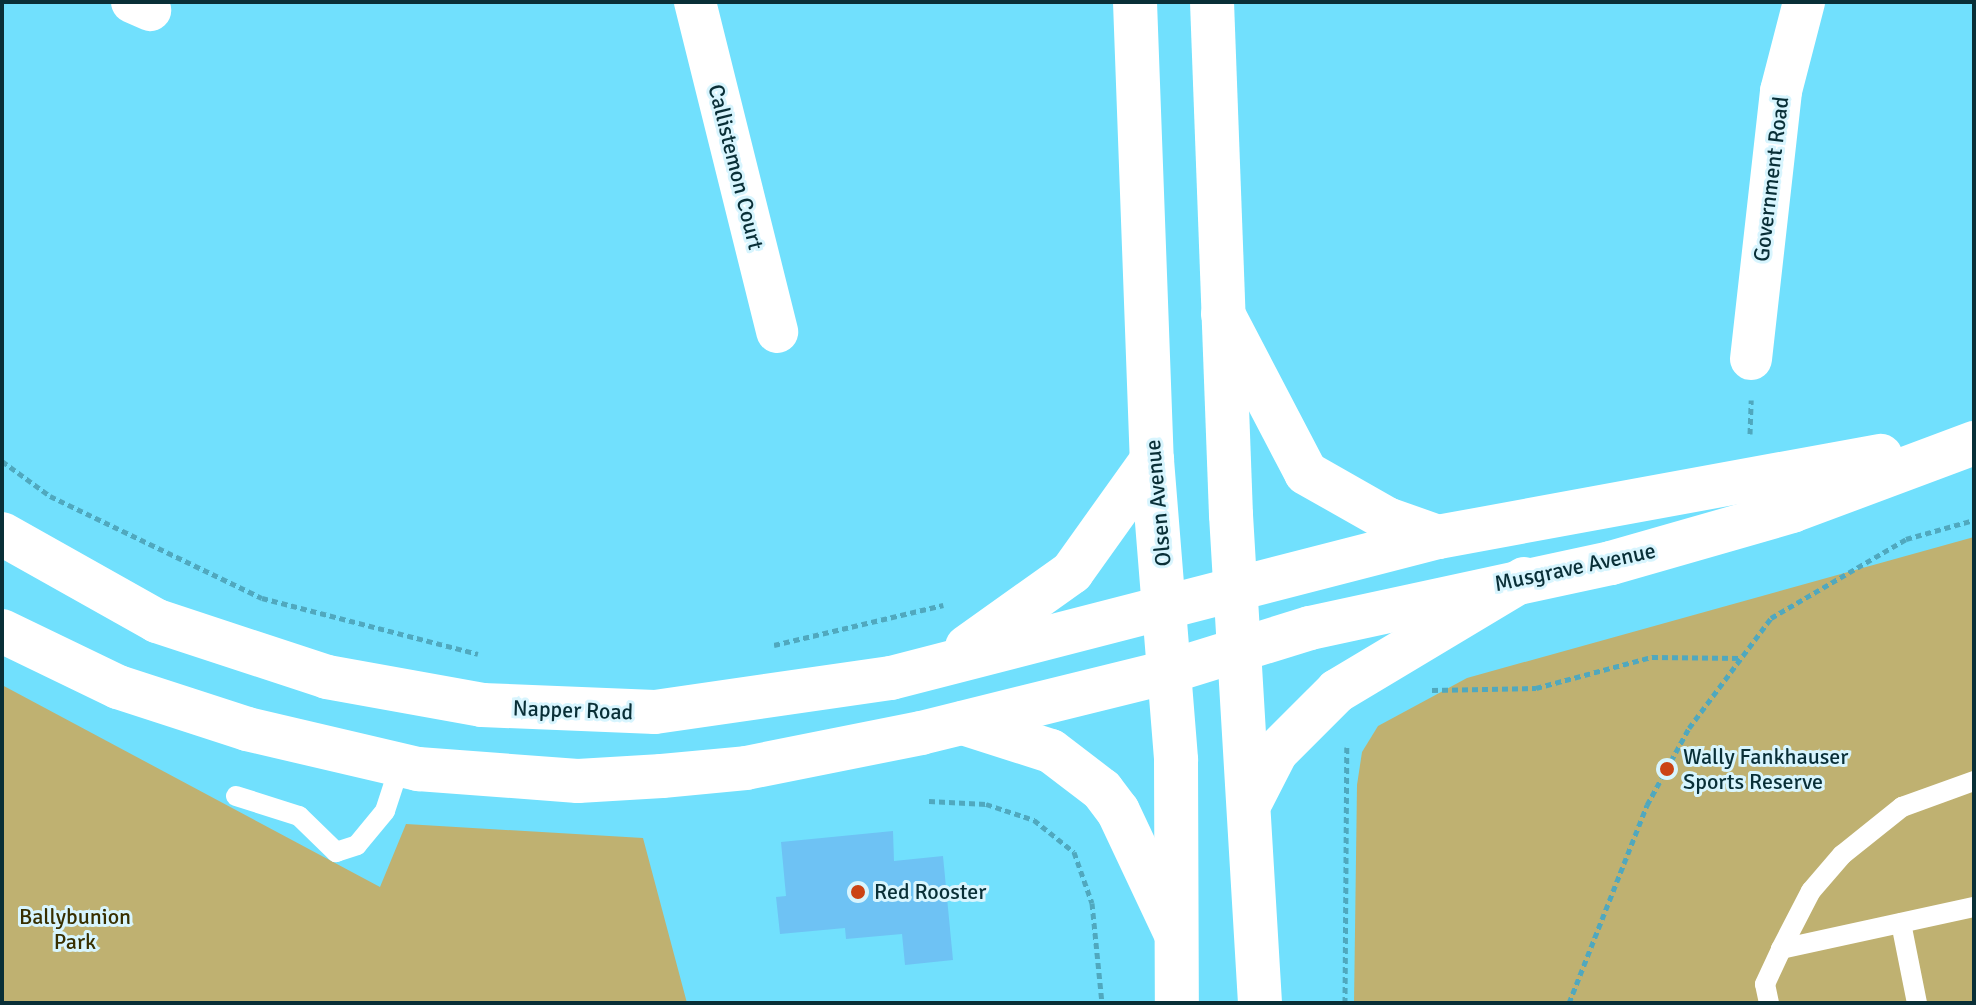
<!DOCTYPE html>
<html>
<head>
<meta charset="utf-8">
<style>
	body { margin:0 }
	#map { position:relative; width:1976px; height:1005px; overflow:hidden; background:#71e0fd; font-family:Signika,sans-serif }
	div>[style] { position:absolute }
	.green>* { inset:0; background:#bfb171 }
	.building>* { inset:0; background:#6ec2f4 }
	.path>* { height:5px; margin-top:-2.5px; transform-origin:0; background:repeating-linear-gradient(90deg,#50a8be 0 6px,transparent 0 10px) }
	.lane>* { height:20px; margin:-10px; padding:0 10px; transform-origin:10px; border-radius:10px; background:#fff }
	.street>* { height:42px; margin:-21px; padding:0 21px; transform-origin:21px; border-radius:21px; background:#fff }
	.secondary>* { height:44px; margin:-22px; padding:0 22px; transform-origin:22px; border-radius:22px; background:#fff }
	.primary>* { height:44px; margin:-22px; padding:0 22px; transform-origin:22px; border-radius:22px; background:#fff }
	.dots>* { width:22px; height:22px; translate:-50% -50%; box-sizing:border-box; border:4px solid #d8f5fe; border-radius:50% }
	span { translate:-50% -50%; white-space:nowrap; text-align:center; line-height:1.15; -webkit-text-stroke:6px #d8f5fe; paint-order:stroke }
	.street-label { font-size:22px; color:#092f37 }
	.poi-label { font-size:22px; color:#092f37 }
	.left { translate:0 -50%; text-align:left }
	.park-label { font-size:22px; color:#382f00 }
	.frame { position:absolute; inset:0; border:4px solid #092f37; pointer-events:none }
</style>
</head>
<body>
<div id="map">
	<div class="green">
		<i style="clip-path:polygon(1974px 537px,1974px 1003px,1354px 1003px,1357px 785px,1362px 752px,1378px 726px,1467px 678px)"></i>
		<i style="clip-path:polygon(2px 685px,380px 887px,406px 824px,643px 838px,687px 1003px,2px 1003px)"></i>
	</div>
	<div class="building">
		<i style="clip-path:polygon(893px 831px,894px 861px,943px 856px,953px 960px,905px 965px,902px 934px,846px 939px,845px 928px,780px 934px,776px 897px,786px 896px,781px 842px)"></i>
	</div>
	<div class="path">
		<i style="left:1750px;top:434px;width:34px;rotate:-88deg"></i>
		<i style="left:2px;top:461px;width:59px;rotate:36.1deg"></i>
		<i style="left:50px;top:496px;width:235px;rotate:25.7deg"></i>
		<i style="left:262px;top:598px;width:223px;rotate:14.5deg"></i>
		<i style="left:774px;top:645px;width:174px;rotate:-13.3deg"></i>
		<i style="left:1432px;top:690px;width:104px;rotate:-1.1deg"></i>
		<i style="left:1536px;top:688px;width:120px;rotate:-15deg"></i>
		<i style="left:1652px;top:657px;width:90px;rotate:0.6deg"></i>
		<i style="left:929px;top:801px;width:57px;rotate:3deg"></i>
		<i style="left:986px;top:804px;width:51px;rotate:18.4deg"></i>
		<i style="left:1034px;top:820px;width:51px;rotate:38.7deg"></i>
		<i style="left:1074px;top:852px;width:54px;rotate:70.6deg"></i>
		<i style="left:1092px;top:903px;width:100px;rotate:84.3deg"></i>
		<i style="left:1345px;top:1003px;width:256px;rotate:-89.6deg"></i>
		<i style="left:1569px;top:1003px;width:213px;rotate:-68.5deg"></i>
		<i style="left:1647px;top:805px;width:88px;rotate:-61.4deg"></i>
		<i style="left:1689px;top:728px;width:137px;rotate:-53.3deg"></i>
		<i style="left:1771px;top:618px;width:156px;rotate:-30.3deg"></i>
		<i style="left:1906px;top:539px;width:71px;rotate:-15.6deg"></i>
	</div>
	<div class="lane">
		<i style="left:236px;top:796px;width:66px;rotate:17.6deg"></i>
		<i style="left:299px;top:816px;width:52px;rotate:44.2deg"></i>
		<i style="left:336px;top:852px;width:22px;rotate:-18deg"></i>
		<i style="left:357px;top:845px;width:44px;rotate:-50.5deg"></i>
		<i style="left:385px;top:811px;width:48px;rotate:-71.9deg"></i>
		<i style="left:1901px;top:923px;width:82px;rotate:78.7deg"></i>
		<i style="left:1781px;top:949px;width:198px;rotate:-12.3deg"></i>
		<i style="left:1769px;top:1003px;width:19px;rotate:-102deg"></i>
		<i style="left:1765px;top:984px;width:38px;rotate:-65deg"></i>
		<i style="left:1781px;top:949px;width:65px;rotate:-62.7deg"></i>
		<i style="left:1811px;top:891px;width:48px;rotate:-49.3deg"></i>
		<i style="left:1842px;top:855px;width:77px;rotate:-38.7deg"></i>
		<i style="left:1902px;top:807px;width:77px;rotate:-19.9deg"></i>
	</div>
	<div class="street">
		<i style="left:132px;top:2px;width:20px;rotate:24deg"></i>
		<i style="left:695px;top:2px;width:340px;rotate:76deg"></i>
		<i style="left:1751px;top:359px;width:270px;rotate:-83.6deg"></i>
		<i style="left:1781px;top:91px;width:92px;rotate:-75.5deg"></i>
	</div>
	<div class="secondary">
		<i style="left:1223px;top:314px;width:179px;rotate:62.4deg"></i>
		<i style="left:1306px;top:473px;width:93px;rotate:29.6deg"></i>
		<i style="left:1387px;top:519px;width:54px;rotate:19.4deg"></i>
		<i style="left:2px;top:534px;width:178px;rotate:29.3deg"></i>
		<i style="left:157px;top:621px;width:179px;rotate:18.2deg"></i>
		<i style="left:327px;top:677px;width:158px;rotate:10.2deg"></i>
		<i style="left:482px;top:705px;width:173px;rotate:2.3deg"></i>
		<i style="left:655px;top:712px;width:238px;rotate:-8.2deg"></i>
		<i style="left:891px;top:678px;width:565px;rotate:-14.45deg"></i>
		<i style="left:1438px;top:537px;width:450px;rotate:-10.4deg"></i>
		<i style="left:2px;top:631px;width:129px;rotate:25.8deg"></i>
		<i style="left:118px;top:687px;width:136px;rotate:18deg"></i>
		<i style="left:247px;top:729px;width:176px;rotate:13.2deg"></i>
		<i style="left:418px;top:769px;width:160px;rotate:4.3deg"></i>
		<i style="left:578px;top:781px;width:84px;rotate:-3.4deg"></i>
		<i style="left:662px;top:776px;width:84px;rotate:-5.4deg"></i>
		<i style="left:746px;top:768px;width:178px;rotate:-11.3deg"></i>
		<i style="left:921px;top:733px;width:258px;rotate:-13.9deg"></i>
		<i style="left:1171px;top:671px;width:145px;rotate:-17.2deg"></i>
		<i style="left:1310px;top:628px;width:308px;rotate:-12.2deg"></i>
		<i style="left:1611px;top:563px;width:188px;rotate:-16deg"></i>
		<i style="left:1792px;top:511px;width:194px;rotate:-20.5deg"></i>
		<i style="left:967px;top:647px;width:129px;rotate:-35.5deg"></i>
		<i style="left:1072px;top:572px;width:138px;rotate:-54.5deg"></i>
		<i style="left:963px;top:723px;width:92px;rotate:17.7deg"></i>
		<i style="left:1051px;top:751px;width:64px;rotate:37.4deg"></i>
		<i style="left:1102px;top:790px;width:26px;rotate:53deg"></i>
		<i style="left:1118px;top:811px;width:134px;rotate:64.8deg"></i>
	</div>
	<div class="primary">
		<i style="left:1135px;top:2px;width:458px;rotate:87.9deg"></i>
		<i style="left:1152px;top:460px;width:301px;rotate:85.4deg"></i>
		<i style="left:1176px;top:760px;width:243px;rotate:89.8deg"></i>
		<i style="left:1212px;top:2px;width:513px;rotate:87.88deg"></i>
		<i style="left:1231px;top:515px;width:489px;rotate:86.6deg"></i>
		<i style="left:1252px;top:799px;width:53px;rotate:-62.9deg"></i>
		<i style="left:1276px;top:752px;width:86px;rotate:-45deg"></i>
		<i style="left:1337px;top:691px;width:218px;rotate:-30.9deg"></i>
	</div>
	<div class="dots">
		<i style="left:1667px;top:769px;background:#cb4315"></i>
		<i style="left:858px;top:892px;background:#cb4315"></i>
	</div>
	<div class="street-label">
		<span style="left:736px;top:167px;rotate:76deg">Callistemon Court</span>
		<span style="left:1771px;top:179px;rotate:-83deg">Government Road</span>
		<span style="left:1158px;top:503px;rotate:-95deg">Olsen Avenue</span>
		<span style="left:1575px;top:567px;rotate:-12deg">Musgrave Avenue</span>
		<span style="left:573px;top:710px;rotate:2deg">Napper Road</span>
	</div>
	<div class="poi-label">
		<span class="left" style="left:1683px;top:769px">Wally Fankhauser<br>Sports Reserve</span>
		<span class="left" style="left:874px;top:892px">Red Rooster</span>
	</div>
	<div class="park-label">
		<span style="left:75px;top:929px">Ballybunion<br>Park</span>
	</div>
	<div class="frame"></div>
</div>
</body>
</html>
